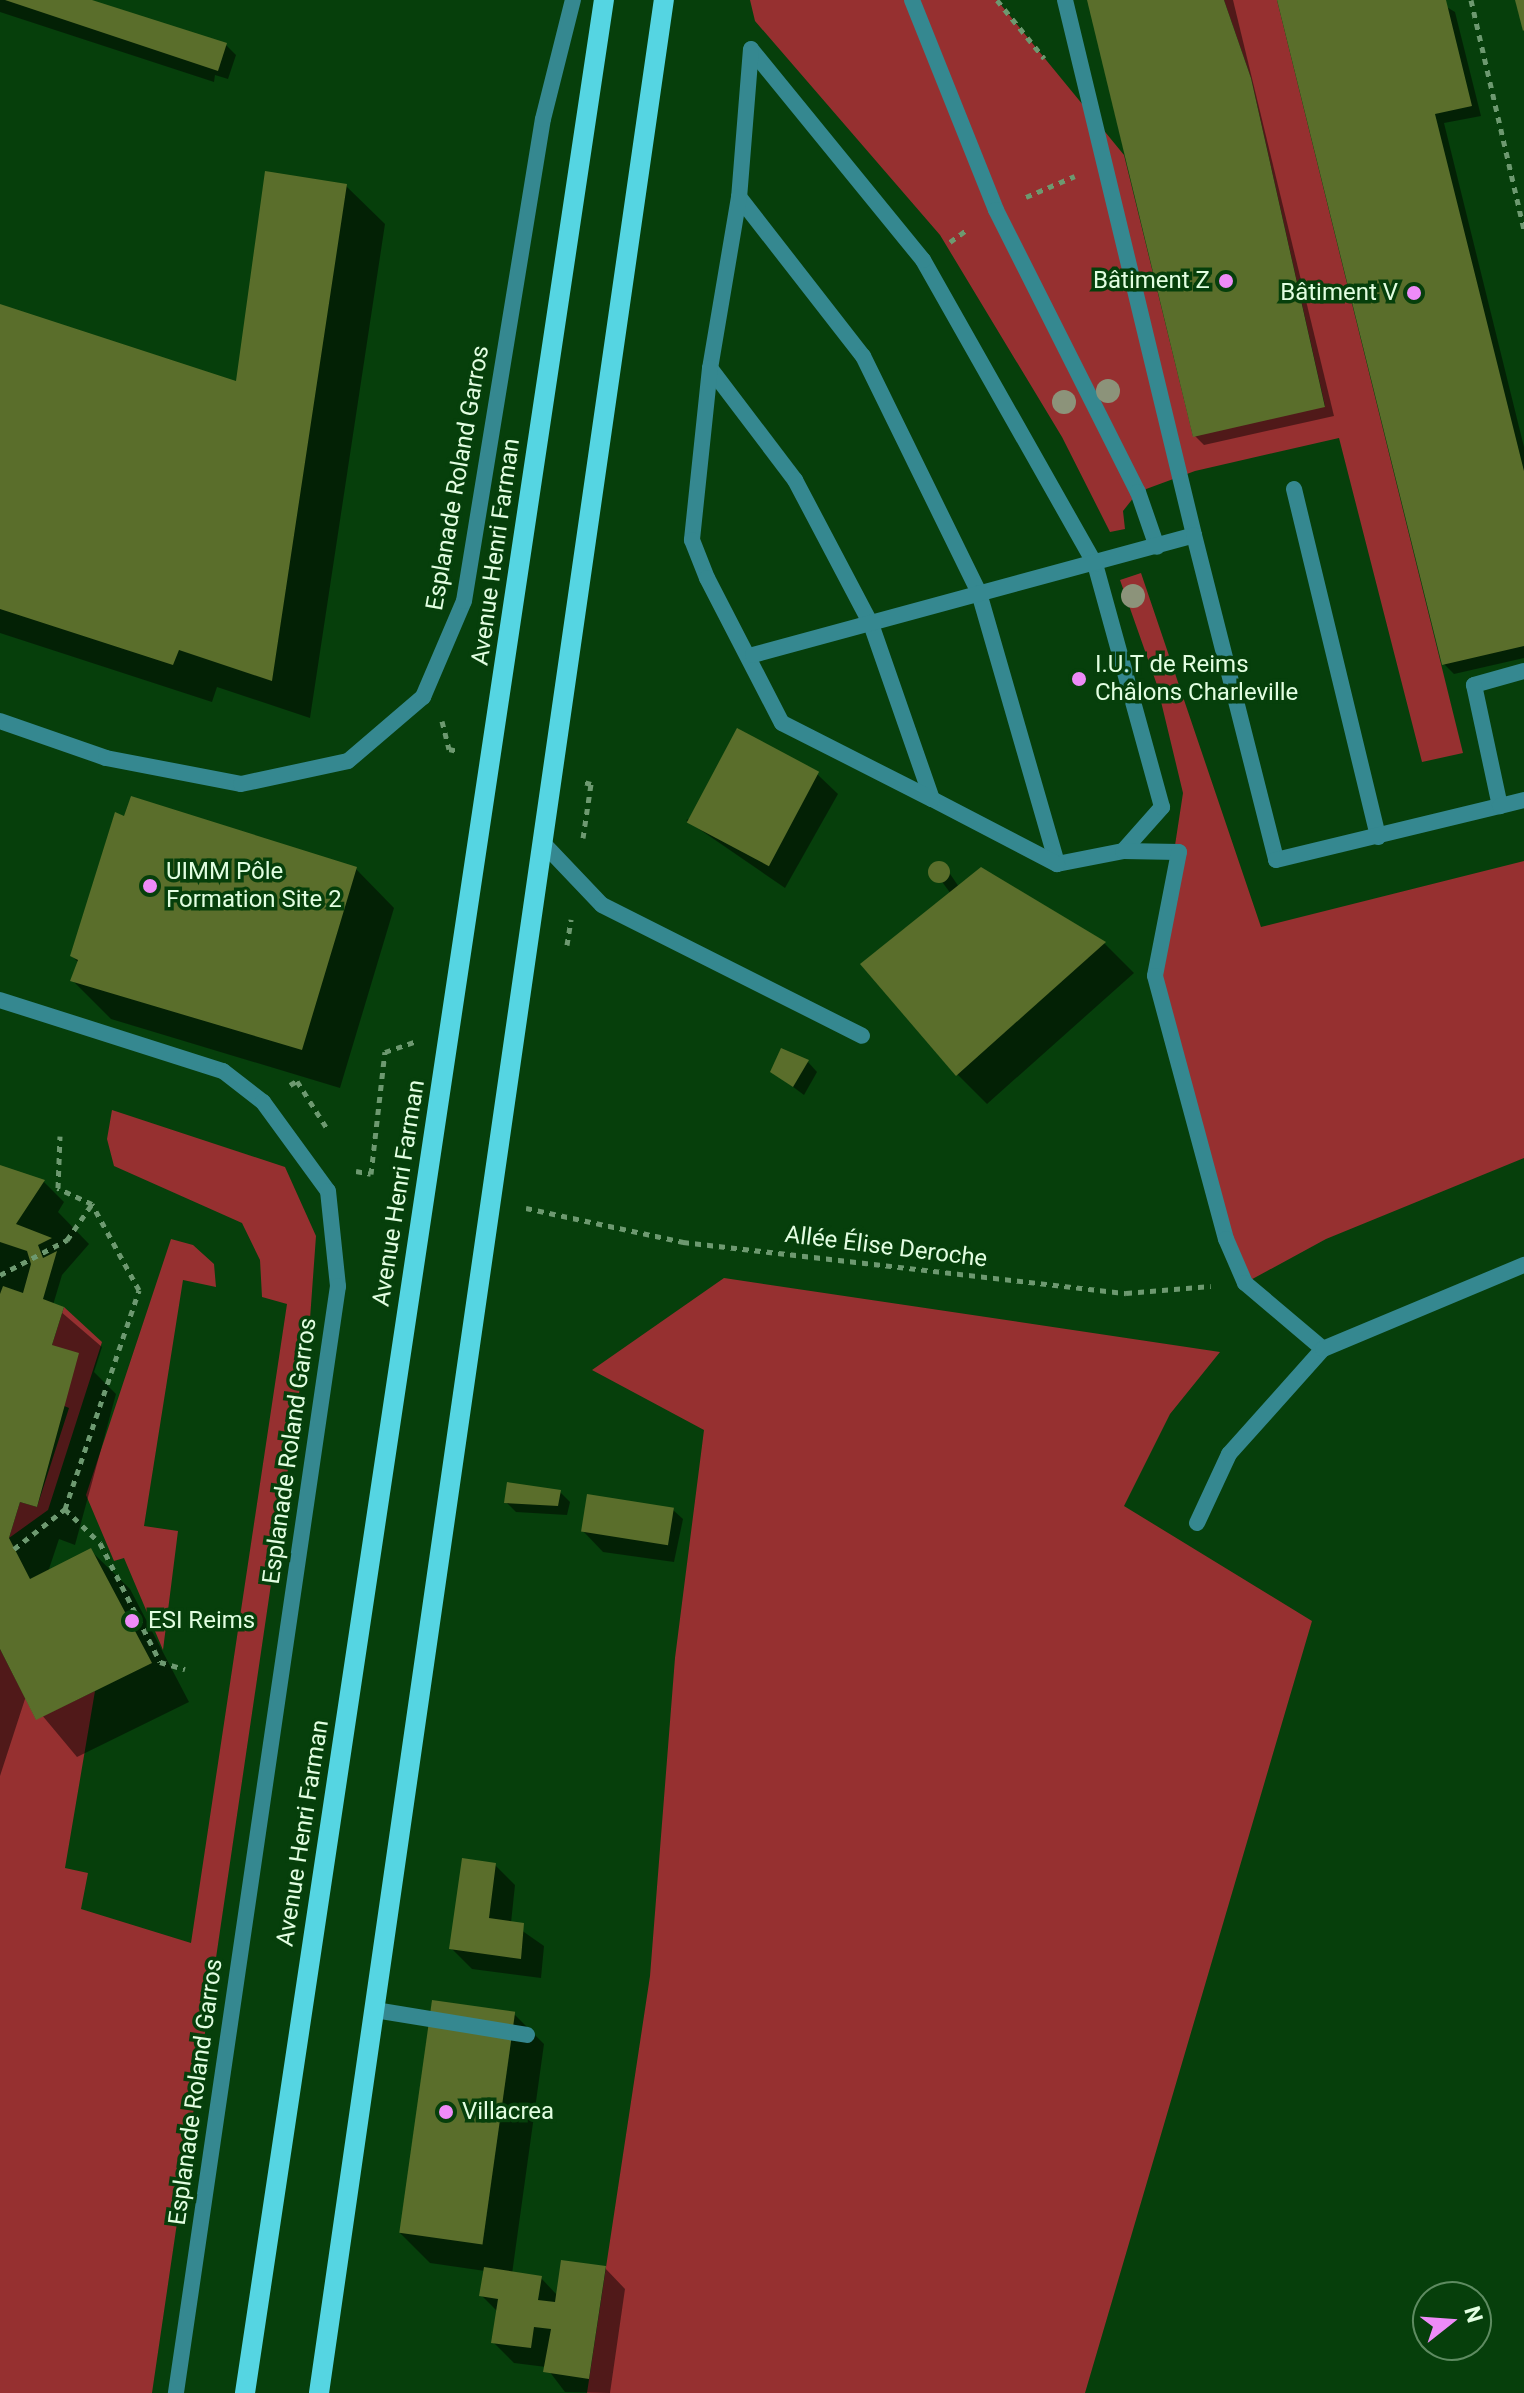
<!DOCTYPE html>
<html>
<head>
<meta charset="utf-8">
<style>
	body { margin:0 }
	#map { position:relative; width:1524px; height:2393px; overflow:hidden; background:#063f0b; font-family:Roboto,sans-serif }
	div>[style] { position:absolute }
	.green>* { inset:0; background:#963030 }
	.shadow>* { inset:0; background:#0007 }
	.building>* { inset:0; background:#5a6e2b; transform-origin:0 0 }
	.round { border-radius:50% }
	.path>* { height:5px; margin-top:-2.5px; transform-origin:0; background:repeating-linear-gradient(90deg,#6d9970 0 6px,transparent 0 12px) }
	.service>* { height:16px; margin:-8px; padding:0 8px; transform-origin:8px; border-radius:8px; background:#358890 }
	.primary>* { height:20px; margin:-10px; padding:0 10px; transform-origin:10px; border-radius:10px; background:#55d5e2 }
	.trees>* { width:24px; height:24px; margin:-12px; border-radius:50%; background:#8c937a }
	.dots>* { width:22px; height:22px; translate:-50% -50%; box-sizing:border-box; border:4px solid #063f0b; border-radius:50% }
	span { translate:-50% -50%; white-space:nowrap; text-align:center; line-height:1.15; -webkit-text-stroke:7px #063f0b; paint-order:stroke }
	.poi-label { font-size:24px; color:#e2fee1 }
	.right { translate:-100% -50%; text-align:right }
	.left { translate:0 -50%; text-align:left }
	.street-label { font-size:24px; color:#e2fee1 }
	.north { position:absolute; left:1412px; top:2281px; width:80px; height:80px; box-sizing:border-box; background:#063f0b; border:2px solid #5e8b61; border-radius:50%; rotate:73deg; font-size:22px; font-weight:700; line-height:32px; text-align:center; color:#e2fee1 }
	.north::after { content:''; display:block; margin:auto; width:28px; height:36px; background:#ee8bf8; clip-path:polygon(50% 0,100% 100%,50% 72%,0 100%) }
</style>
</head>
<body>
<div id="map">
	<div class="green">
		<i style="clip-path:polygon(750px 0,997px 0,1124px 155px,1193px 436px,1325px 406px,1251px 78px,1224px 0,1277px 0,1463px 753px,1422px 762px,1339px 438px,1195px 471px,1138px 492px,1123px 511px,1125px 529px,1110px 532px,1062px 437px,940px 235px,755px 21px)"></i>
		<i style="clip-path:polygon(1141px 573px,1261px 927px,1524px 861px,1524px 1158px,1326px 1239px,1245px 1283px,1155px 976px,1183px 793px,1157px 685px,1120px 580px)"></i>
		<i style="clip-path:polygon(112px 1110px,285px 1167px,316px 1236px,310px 1319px,152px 2393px,0 2393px,0 1649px,36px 1719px,95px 1691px,65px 1868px,88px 1873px,81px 1909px,191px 1943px,287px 1304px,262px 1297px,260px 1260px,242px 1223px,114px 1166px,107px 1139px)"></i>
		<i style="clip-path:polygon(171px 1239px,193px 1245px,214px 1264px,216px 1287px,183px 1280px,144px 1526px,178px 1531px,163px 1650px,124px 1558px,114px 1561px,86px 1495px)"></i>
		<i style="clip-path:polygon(724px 1278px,1220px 1352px,1170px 1414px,1124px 1506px,1312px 1621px,1085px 2393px,587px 2393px,650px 1976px,675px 1658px,704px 1430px,592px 1370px)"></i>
		<i style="clip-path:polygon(64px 1307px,102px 1342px,48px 1510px,9px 1538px,20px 1502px,37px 1507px,69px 1408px,62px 1405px,52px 1345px)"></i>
	</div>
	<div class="shadow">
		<i style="clip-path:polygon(0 0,85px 0,226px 45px,236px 55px,228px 79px,215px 75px,214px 82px,0 12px)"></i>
		<i style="clip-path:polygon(1089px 0,1233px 0,1334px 416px,1204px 445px,1195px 436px)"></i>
		<i style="clip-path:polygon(1279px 0,1435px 0,1455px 12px,1481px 116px,1444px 123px,1524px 447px,1524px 658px,1454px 674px,1444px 664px)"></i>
		<i style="clip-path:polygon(346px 186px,385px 224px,310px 718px,217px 687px,212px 702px,0 633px,0 306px,237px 384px)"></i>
		<i style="clip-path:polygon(817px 774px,838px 794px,785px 888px,686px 820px)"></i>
		<i style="clip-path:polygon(944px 865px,959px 887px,981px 870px,1105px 944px,1134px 973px,987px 1104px,957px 1074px,951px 894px,932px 868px)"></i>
		<i style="clip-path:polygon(356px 869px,394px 908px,340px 1088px,111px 1019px,73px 981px,79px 963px,72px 956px)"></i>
		<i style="clip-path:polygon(808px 1062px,817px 1072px,804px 1095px,773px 1072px)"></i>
		<i style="clip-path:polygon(0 1167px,44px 1182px,64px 1202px,58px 1212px,89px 1244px,62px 1275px,53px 1305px,102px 1347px,94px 1372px,116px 1394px,75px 1545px,59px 1539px,48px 1572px,91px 1551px,130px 1589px,189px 1702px,77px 1757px,26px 1696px,0 1776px)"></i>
		<i style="clip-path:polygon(560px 1492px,570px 1502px,567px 1515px,516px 1512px,506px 1502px)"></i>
		<i style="clip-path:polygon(673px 1510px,683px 1519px,674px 1562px,603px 1552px,583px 1531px)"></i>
		<i style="clip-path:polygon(495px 1865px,515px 1885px,511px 1923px,544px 1946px,541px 1978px,472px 1969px,451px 1948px)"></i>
		<i style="clip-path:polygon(514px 2014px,544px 2044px,512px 2274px,541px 2278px,557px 2295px,605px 2268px,625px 2289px,610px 2393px,565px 2392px,546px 2367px,514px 2363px,493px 2342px,498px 2312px,481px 2295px,485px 2271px,430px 2263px,400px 2233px)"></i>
	</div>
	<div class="building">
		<i style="clip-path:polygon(5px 0,92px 0,227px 43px,218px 71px)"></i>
		<i style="clip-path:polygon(1087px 0,1224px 0,1251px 78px,1325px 407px,1193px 437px)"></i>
		<i style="clip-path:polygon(1277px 0,1446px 0,1472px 106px,1435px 114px,1524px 471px,1524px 646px,1442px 665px)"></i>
		<i style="clip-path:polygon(1515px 0,1524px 0,1524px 30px,1523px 31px)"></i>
		<i style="clip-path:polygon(265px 171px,347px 184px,272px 681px,179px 650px,173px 665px,0 609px,0 304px,236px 381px)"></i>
		<i style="left:737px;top:728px;width:93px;height:107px;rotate:28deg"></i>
		<i style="clip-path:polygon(131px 796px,357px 867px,302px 1050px,70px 981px,78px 960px,70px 956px,115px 812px,124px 816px)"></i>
		<i class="round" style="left:928px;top:861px;width:22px;height:22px"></i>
		<i style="clip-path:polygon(981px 867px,1106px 942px,956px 1076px,860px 964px)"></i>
		<i style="clip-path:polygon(781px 1048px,809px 1060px,793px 1087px,770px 1072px)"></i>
		<i style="clip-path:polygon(0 1165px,45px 1180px,16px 1224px,52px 1238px,38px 1245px,43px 1258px,57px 1251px,43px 1299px,64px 1307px,52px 1345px,79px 1353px,37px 1507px,20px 1502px,9px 1538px,30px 1579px,91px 1548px,152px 1663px,36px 1720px,0 1649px,0 1294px,3px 1286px,23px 1293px,31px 1264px,27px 1251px,0 1242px)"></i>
		<i style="clip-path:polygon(507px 1482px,561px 1490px,558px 1506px,504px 1503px)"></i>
		<i style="left:587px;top:1494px;width:88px;height:38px;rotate:9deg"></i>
		<i style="clip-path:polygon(462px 1858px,496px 1863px,489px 1918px,524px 1923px,521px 1959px,449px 1949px)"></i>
		<i style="left:432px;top:2000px;width:84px;height:235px;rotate:8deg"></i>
		<i style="clip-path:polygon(561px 2260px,606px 2266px,589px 2379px,543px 2372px,551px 2329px,534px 2327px,531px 2348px,491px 2343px,498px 2299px,479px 2296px,484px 2267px,542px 2276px,538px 2300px,555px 2302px)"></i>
	</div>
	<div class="path">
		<i style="left:997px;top:0;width:75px;rotate:51deg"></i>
		<i style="left:1471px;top:0;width:235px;rotate:77deg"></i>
		<i style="left:1026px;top:197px;width:53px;rotate:-23.2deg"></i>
		<i style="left:950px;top:242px;width:22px;rotate:-36deg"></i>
		<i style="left:442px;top:721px;width:29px;rotate:76deg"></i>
		<i style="left:449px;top:749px;width:9px;rotate:13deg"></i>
		<i style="left:583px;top:838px;width:55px;rotate:-81.6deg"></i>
		<i style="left:591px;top:784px;width:7px;rotate:-164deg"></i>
		<i style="left:567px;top:945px;width:26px;rotate:-81deg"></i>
		<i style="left:290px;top:1085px;width:8px;rotate:-30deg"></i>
		<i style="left:297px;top:1081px;width:58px;rotate:57.7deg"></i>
		<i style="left:356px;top:1171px;width:15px;rotate:11deg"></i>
		<i style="left:371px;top:1174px;width:123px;rotate:-83.5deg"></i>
		<i style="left:385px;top:1052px;width:31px;rotate:-19deg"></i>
		<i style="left:526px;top:1208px;width:161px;rotate:12.2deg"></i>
		<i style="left:683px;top:1242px;width:446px;rotate:6.6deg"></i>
		<i style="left:1126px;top:1293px;width:85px;rotate:-4.7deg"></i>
		<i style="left:0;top:1275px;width:76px;rotate:-27.6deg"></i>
		<i style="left:67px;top:1240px;width:44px;rotate:-55.2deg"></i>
		<i style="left:65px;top:1509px;width:49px;rotate:44.2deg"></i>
		<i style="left:100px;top:1543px;width:133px;rotate:63.2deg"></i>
		<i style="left:160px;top:1662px;width:26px;rotate:16deg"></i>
		<i style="left:14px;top:1549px;width:65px;rotate:-38.1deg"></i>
		<i style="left:65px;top:1509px;width:231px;rotate:-71.3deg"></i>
		<i style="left:139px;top:1290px;width:98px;rotate:-118.7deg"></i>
		<i style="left:92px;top:1204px;width:38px;rotate:-155deg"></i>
		<i style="left:58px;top:1188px;width:52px;rotate:-87.8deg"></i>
	</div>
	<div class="service">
		<i style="left:912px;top:0;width:226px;rotate:68.2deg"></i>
		<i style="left:996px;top:210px;width:316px;rotate:63.3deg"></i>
		<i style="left:1138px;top:492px;width:58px;rotate:70.9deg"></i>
		<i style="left:1065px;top:0;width:550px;rotate:76.44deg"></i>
		<i style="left:739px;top:197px;width:202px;rotate:52.1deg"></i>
		<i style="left:863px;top:356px;width:264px;rotate:63.9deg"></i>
		<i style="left:979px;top:593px;width:282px;rotate:73.9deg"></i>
		<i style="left:1057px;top:864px;width:67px;rotate:-11.1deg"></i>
		<i style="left:1123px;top:851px;width:59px;rotate:-48.4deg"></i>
		<i style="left:1162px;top:807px;width:252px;rotate:-105.4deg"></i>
		<i style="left:1095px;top:564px;width:349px;rotate:-119.5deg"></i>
		<i style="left:923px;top:260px;width:272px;rotate:-129.2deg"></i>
		<i style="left:751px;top:49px;width:148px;rotate:94.6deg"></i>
		<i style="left:739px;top:197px;width:173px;rotate:99.6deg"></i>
		<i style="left:710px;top:368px;width:141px;rotate:52.8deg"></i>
		<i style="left:795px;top:480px;width:163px;rotate:62.2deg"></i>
		<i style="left:871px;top:624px;width:185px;rotate:70.8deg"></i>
		<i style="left:932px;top:799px;width:141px;rotate:27.5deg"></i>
		<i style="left:710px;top:368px;width:173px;rotate:96deg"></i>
		<i style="left:692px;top:540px;width:41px;rotate:68.5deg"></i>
		<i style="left:707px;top:578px;width:163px;rotate:62.7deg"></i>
		<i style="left:782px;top:723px;width:168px;rotate:26.9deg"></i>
		<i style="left:1294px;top:489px;width:358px;rotate:76.4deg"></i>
		<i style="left:753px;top:655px;width:457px;rotate:-15.2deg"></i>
		<i style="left:1194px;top:535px;width:335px;rotate:75.8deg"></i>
		<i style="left:1276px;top:860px;width:230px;rotate:-13.6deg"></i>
		<i style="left:1524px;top:671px;width:52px;rotate:164.4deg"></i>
		<i style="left:1474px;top:685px;width:124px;rotate:77.9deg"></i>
		<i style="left:1500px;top:806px;width:25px;rotate:-14deg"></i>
		<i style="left:0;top:721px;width:112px;rotate:19.2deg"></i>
		<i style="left:106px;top:758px;width:137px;rotate:10.9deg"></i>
		<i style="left:241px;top:784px;width:109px;rotate:-12.1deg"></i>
		<i style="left:348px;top:761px;width:99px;rotate:-40.5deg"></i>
		<i style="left:423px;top:697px;width:104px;rotate:-66.9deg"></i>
		<i style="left:464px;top:601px;width:488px;rotate:-80.7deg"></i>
		<i style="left:543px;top:119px;width:123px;rotate:-75.9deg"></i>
		<i style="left:541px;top:841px;width:88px;rotate:46.4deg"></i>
		<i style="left:602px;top:905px;width:291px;rotate:26.7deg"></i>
		<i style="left:1123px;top:851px;width:56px;rotate:1deg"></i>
		<i style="left:1179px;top:852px;width:126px;rotate:101deg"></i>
		<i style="left:1155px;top:976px;width:272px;rotate:74.9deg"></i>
		<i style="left:1226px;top:1239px;width:48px;rotate:66.6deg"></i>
		<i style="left:1245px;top:1283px;width:102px;rotate:40.2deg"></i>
		<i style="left:0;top:1000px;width:234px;rotate:17.7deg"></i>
		<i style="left:223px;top:1071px;width:51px;rotate:37.8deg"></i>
		<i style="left:263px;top:1102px;width:110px;rotate:53.9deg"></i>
		<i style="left:328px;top:1191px;width:96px;rotate:84deg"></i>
		<i style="left:338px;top:1286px;width:1119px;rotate:98.33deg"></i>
		<i style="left:1197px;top:1523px;width:76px;rotate:-65.1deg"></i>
		<i style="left:1229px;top:1454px;width:141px;rotate:-48.2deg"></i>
		<i style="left:1323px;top:1349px;width:218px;rotate:-22.7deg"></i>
		<i style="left:375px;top:2010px;width:154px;rotate:9.3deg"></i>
	</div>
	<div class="primary">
		<i style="left:245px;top:2393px;width:2420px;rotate:-81.47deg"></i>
		<i style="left:319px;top:2393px;width:2418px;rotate:-81.8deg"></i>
	</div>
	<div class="trees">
		<i style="left:1108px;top:391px"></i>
		<i style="left:1064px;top:402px"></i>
		<i style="left:1133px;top:596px"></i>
	</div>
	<div class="dots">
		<i style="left:1226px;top:281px;background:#ee8bf8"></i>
		<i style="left:1414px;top:293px;background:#ee8bf8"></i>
		<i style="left:1079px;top:679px;background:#ee8bf8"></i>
		<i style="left:150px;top:886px;background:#ee8bf8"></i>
		<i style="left:132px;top:1621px;background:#ee8bf8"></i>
		<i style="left:446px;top:2112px;background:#ee8bf8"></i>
	</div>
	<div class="poi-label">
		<span class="right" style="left:1210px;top:281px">Bâtiment Z</span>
		<span class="right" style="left:1398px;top:293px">Bâtiment V</span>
		<span class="left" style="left:1095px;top:679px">I.U.T de Reims<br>Châlons Charleville</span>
		<span class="left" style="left:166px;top:886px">UIMM Pôle<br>Formation Site 2</span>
		<span class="left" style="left:148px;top:1621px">ESI Reims</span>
		<span class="left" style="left:462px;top:2112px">Villacrea</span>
	</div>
	<div class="street-label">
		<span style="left:458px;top:478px;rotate:-80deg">Esplanade Roland Garros</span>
		<span style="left:496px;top:552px;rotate:-82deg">Avenue Henri Farman</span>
		<span style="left:399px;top:1193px;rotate:-81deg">Avenue Henri Farman</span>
		<span style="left:886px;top:1247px;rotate:7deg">Allée Élise Deroche</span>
		<span style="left:290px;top:1451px;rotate:-82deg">Esplanade Roland Garros</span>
		<span style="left:303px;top:1833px;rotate:-81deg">Avenue Henri Farman</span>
		<span style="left:196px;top:2092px;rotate:-82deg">Esplanade Roland Garros</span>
	</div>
	<div class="north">N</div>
</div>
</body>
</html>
